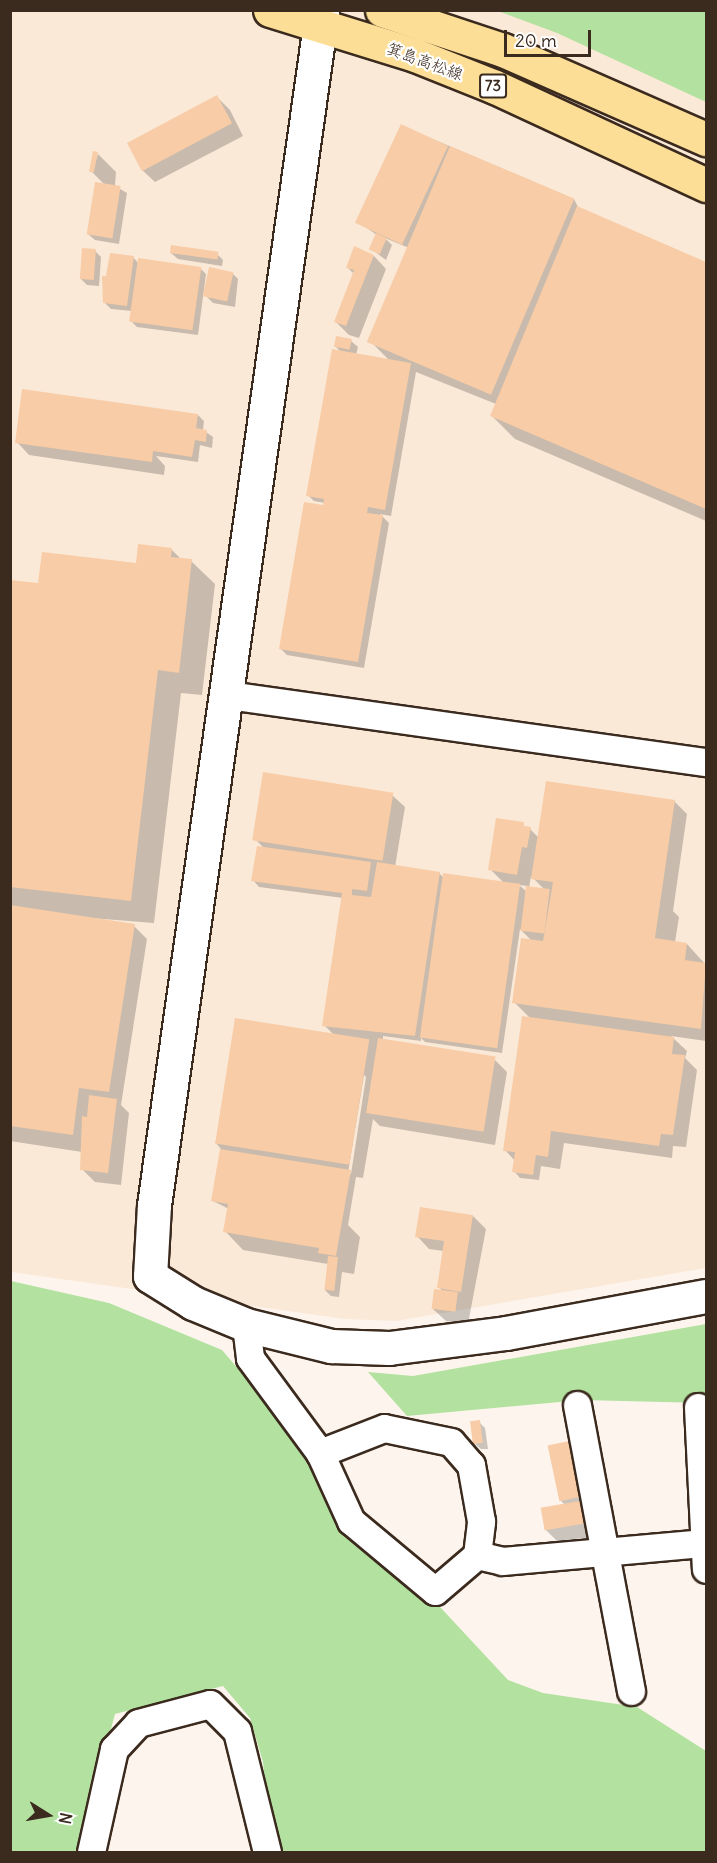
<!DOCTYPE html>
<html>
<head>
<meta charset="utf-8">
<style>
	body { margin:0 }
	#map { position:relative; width:717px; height:1863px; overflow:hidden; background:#fdf5ed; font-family:Delius,"Klee One",sans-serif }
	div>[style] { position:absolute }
	.built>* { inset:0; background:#fbe9d8 }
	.green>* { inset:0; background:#b3e1a0 }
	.shadow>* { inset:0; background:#0003 }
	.building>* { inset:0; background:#f7cca6; transform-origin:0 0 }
	.roads { filter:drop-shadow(2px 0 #3b2a1e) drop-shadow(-2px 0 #3b2a1e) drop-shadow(0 2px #3b2a1e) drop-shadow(0 -2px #3b2a1e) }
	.street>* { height:27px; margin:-13.5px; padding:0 13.5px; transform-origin:13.5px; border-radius:13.5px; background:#fff }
	.secondary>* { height:33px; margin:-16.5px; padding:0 16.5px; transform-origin:16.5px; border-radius:16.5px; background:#fff }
	.primary>* { height:33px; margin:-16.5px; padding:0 16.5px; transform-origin:16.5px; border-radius:16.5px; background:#fcde96 }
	span { translate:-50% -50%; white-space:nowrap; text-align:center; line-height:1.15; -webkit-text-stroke:4.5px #fff; paint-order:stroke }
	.shield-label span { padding:2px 4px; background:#fff; border:2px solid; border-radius:4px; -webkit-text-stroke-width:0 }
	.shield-label { font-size:15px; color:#3b2a1e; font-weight:700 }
	.street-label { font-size:16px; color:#3b2a1e }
	.frame { position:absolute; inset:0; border:12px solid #3b2a1e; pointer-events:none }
	.north { position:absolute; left:18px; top:1785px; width:60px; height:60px; -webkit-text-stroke:4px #fff; paint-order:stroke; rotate:101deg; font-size:16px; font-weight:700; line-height:24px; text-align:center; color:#3b2a1e }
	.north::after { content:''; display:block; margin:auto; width:21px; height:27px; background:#3b2a1e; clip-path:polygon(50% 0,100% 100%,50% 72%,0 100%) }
	.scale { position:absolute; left:504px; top:30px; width:87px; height:27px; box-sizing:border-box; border:3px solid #3b2a1e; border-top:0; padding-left:8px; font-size:18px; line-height:21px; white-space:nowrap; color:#3b2a1e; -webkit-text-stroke:4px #fff; paint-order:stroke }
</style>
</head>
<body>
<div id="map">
	<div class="built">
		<i style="clip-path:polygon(11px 11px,706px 11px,706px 1268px,396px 1321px,345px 1319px,11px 1272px)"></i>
	</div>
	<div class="green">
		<i style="clip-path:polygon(498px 11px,706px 11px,706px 102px,557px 33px)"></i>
		<i style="clip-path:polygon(11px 1281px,109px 1303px,222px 1350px,305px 1447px,345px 1534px,441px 1608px,508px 1680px,543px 1693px,637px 1707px,706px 1751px,706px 1852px,280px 1852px,267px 1804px,263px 1762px,250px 1718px,223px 1686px,115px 1714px,78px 1852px,11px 1852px)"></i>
		<i style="clip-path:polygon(706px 1324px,706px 1441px,704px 1403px,582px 1400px,407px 1416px,368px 1372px,413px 1376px)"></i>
	</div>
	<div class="shadow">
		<i style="clip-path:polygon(217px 97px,230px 110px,243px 136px,155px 182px,142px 170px,129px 143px)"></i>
		<i style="clip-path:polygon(402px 126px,574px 199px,579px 209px,706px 263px,706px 521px,515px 439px,492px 416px,496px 404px,416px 372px,391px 516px,380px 514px,389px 523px,364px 668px,287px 655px,280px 648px,325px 507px,325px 503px,314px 501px,308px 495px,342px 353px,335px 346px,351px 341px,358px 347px,356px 355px,390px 361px,371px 342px,387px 302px,391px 304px,387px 300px,409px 248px,385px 238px,392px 245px,386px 260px,371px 249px,377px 235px,361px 224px)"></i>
		<i style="clip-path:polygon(98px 154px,116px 172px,115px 186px,127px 193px,119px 244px,95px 240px,88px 234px,105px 185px,92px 172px)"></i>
		<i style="clip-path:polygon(95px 251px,101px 257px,99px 286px,87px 285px,81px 279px)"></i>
		<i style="clip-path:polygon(171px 253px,217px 254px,223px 260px,222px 266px,178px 259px)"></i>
		<i style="clip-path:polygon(374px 256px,386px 269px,359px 338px,349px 335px,336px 322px,354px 274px,347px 267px)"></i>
		<i style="clip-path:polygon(133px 257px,138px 263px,200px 268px,206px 274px,198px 335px,137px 327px,131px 321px,132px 311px,111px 309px,104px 302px,107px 278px)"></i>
		<i style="clip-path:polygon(232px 273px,238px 279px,235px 307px,213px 303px,207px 297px)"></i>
		<i style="clip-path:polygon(198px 415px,204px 421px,203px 430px,213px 437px,212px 448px,200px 445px,198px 462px,156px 456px,165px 466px,164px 475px,29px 455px,17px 442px)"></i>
		<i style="clip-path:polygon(171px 549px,182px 560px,191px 561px,215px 584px,202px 695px,181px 693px,154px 923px,78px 917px,134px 926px,147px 939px,121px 1105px,129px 1113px,121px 1185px,95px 1182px,82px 1169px,82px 1152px,10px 1141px,11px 582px,39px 585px,137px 565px)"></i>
		<i style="clip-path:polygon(evenodd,392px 795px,405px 807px,395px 867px,439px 873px,444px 878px,504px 883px,490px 869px,530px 829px,539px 838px,674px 801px,687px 814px,673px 911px,679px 917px,675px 942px,687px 944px,706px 965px,706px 1041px,671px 1036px,687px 1051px,685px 1058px,697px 1070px,686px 1147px,673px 1146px,672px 1158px,564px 1143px,560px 1169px,541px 1166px,539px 1180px,520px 1178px,514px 1171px,515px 1161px,505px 1150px,530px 1018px,514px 1002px,532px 941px,520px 929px,502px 1053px,425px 1042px,421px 1038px,421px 1041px,383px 1036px,383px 1040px,494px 1059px,507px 1072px,495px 1145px,380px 1126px,373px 1119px,363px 1178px,356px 1177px,348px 1225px,360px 1237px,354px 1274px,342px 1272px,339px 1297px,331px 1296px,325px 1290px,328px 1264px,243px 1250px,225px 1231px,229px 1209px,213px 1201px,221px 1149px,215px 1142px,334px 1035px,324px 1025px,343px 898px,259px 887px,253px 880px,264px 848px,255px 839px,392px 795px,531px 876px,545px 890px,529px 888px,531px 876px,392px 795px,519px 885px,528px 886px,527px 892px,519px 885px,392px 795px,364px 1075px,366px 1077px,351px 1174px,348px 1173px,364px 1075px)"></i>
		<i style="clip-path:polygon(473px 1216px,486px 1229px,468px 1324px,446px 1321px,433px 1309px,443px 1292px,439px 1287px,444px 1251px,429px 1249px,417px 1236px)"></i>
		<i style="clip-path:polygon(479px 1422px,485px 1428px,488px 1449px,481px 1449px,474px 1443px)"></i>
		<i style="clip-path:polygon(574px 1441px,601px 1536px,557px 1541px,544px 1528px,564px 1504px,560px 1500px)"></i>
	</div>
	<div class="building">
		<i style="left:217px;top:95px;width:32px;height:102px;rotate:62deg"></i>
		<i style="left:401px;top:124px;width:52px;height:109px;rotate:25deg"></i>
		<i style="left:450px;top:146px;width:135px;height:213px;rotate:23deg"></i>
		<i style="left:93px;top:151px;width:5px;height:21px;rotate:11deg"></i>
		<i style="left:95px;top:182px;width:26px;height:53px;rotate:9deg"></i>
		<i style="clip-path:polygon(577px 206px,706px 262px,706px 509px,490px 416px)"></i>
		<i style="left:376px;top:233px;width:12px;height:18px;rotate:24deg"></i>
		<i style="left:171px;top:245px;width:48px;height:8px;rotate:8deg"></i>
		<i style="clip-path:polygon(354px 246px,374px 255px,346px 326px,334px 322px,354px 270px,346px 268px)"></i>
		<i style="left:82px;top:248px;width:14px;height:31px;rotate:4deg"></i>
		<i style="clip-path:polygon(110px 253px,134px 256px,127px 306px,103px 303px,102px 276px,106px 276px)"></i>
		<i style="left:138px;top:258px;width:64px;height:64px;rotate:8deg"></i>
		<i style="left:209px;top:267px;width:25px;height:30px;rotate:12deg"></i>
		<i style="left:336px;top:336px;width:16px;height:11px;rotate:11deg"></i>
		<i style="clip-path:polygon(332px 349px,411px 363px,385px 510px,368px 507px,367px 513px,383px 515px,358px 662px,279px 649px,304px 502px,323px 505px,324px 499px,306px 496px)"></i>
		<i style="clip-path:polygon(22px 389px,198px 414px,196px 428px,207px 430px,206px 442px,195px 440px,192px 457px,153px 451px,152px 462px,15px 443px)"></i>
		<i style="clip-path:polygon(138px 544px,172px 548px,171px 557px,192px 559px,179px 673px,158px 670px,131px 901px,10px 887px,10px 580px,38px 583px,42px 552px,136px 563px)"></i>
		<i style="left:263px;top:772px;width:132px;height:69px;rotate:9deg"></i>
		<i style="clip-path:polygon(546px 781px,675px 800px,655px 938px,687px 943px,685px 960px,706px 963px,701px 1029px,512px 1003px,521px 938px,543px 941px,553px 882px,531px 879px)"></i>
		<i style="clip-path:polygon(496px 818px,524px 822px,524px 826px,531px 827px,527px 848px,522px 847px,517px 875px,488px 870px)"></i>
		<i style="clip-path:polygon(257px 846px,371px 862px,367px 891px,352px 889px,352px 895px,371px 897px,377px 862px,440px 872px,415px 1036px,322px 1026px,342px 893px,251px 881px)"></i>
		<i style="left:443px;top:873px;width:78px;height:166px;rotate:8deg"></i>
		<i style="left:526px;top:886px;width:24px;height:45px;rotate:7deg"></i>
		<i style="clip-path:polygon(10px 905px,135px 924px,109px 1092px,79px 1088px,73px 1135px,10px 1126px)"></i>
		<i style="clip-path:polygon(522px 1016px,674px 1037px,672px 1054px,685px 1055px,673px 1135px,661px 1134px,659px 1146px,551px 1131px,548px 1157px,536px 1155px,533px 1175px,512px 1172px,515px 1152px,503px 1151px)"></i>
		<i style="left:235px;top:1018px;width:136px;height:127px;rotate:9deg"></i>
		<i style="left:378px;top:1038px;width:119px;height:76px;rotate:9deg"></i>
		<i style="clip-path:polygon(89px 1095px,117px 1099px,108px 1173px,80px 1170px,82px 1116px,87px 1117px)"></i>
		<i style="clip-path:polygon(220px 1149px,351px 1170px,336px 1256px,318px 1253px,319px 1248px,223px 1232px,228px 1204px,211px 1201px)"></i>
		<i style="clip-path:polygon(420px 1207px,473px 1215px,461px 1292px,437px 1288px,444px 1241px,415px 1237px)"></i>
		<i style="left:328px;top:1256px;width:10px;height:34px;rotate:6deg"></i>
		<i style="left:434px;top:1289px;width:24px;height:20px;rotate:7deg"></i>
		<i style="left:480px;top:1420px;width:23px;height:10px;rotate:83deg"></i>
		<i style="left:574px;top:1440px;width:57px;height:27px;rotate:78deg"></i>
		<i style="left:585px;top:1500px;width:23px;height:45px;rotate:80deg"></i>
	</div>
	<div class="roads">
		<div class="street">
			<i style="left:228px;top:695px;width:483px;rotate:8deg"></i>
			<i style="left:246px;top:1325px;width:33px;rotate:83deg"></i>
			<i style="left:250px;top:1358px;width:118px;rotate:53.6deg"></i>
			<i style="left:320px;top:1453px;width:75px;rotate:65.5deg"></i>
			<i style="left:351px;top:1521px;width:109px;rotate:39.8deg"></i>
			<i style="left:435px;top:1591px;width:55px;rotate:-40.6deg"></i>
			<i style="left:477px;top:1555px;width:34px;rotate:-83deg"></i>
			<i style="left:481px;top:1521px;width:57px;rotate:-100.1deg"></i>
			<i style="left:471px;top:1465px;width:30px;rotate:-131deg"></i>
			<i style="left:451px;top:1442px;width:68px;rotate:-168.2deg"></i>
			<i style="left:384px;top:1428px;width:69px;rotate:158.7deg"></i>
			<i style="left:577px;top:1405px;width:291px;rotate:79.3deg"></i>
			<i style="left:698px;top:1407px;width:162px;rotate:87.2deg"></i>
			<i style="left:477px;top:1555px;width:26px;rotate:13deg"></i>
			<i style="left:502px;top:1561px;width:204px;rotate:-5.1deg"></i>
			<i style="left:91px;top:1852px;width:106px;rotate:-77.4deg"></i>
			<i style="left:114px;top:1749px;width:35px;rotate:-47deg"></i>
			<i style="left:138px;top:1723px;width:74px;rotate:-14.8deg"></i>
			<i style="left:210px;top:1704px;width:38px;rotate:45deg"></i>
			<i style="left:237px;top:1731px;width:125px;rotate:76.1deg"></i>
		</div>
		<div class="secondary">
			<i style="left:322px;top:10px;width:1207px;rotate:98deg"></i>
			<i style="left:154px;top:1205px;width:71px;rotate:93.2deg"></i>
			<i style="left:150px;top:1276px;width:51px;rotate:32.1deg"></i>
			<i style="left:193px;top:1303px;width:57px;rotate:22.5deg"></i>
			<i style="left:246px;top:1325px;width:88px;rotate:13.9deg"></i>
			<i style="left:331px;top:1346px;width:58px;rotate:2deg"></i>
			<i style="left:389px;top:1348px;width:118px;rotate:-7.3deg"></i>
			<i style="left:506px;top:1333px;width:203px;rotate:-10.5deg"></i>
		</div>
		<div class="primary">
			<i style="left:270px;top:10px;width:152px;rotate:17.2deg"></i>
			<i style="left:415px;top:55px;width:86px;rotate:21.8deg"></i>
			<i style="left:495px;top:87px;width:233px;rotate:24.9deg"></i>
			<i style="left:382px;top:10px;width:127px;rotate:18.3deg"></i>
			<i style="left:503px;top:50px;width:222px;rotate:23.7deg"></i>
		</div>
	</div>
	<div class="shield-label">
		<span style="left:493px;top:86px">73</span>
	</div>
	<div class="street-label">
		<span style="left:425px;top:61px;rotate:20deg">箕島高松線</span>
	</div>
	<div class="frame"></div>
	<div class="north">N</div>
	<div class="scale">20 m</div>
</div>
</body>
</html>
